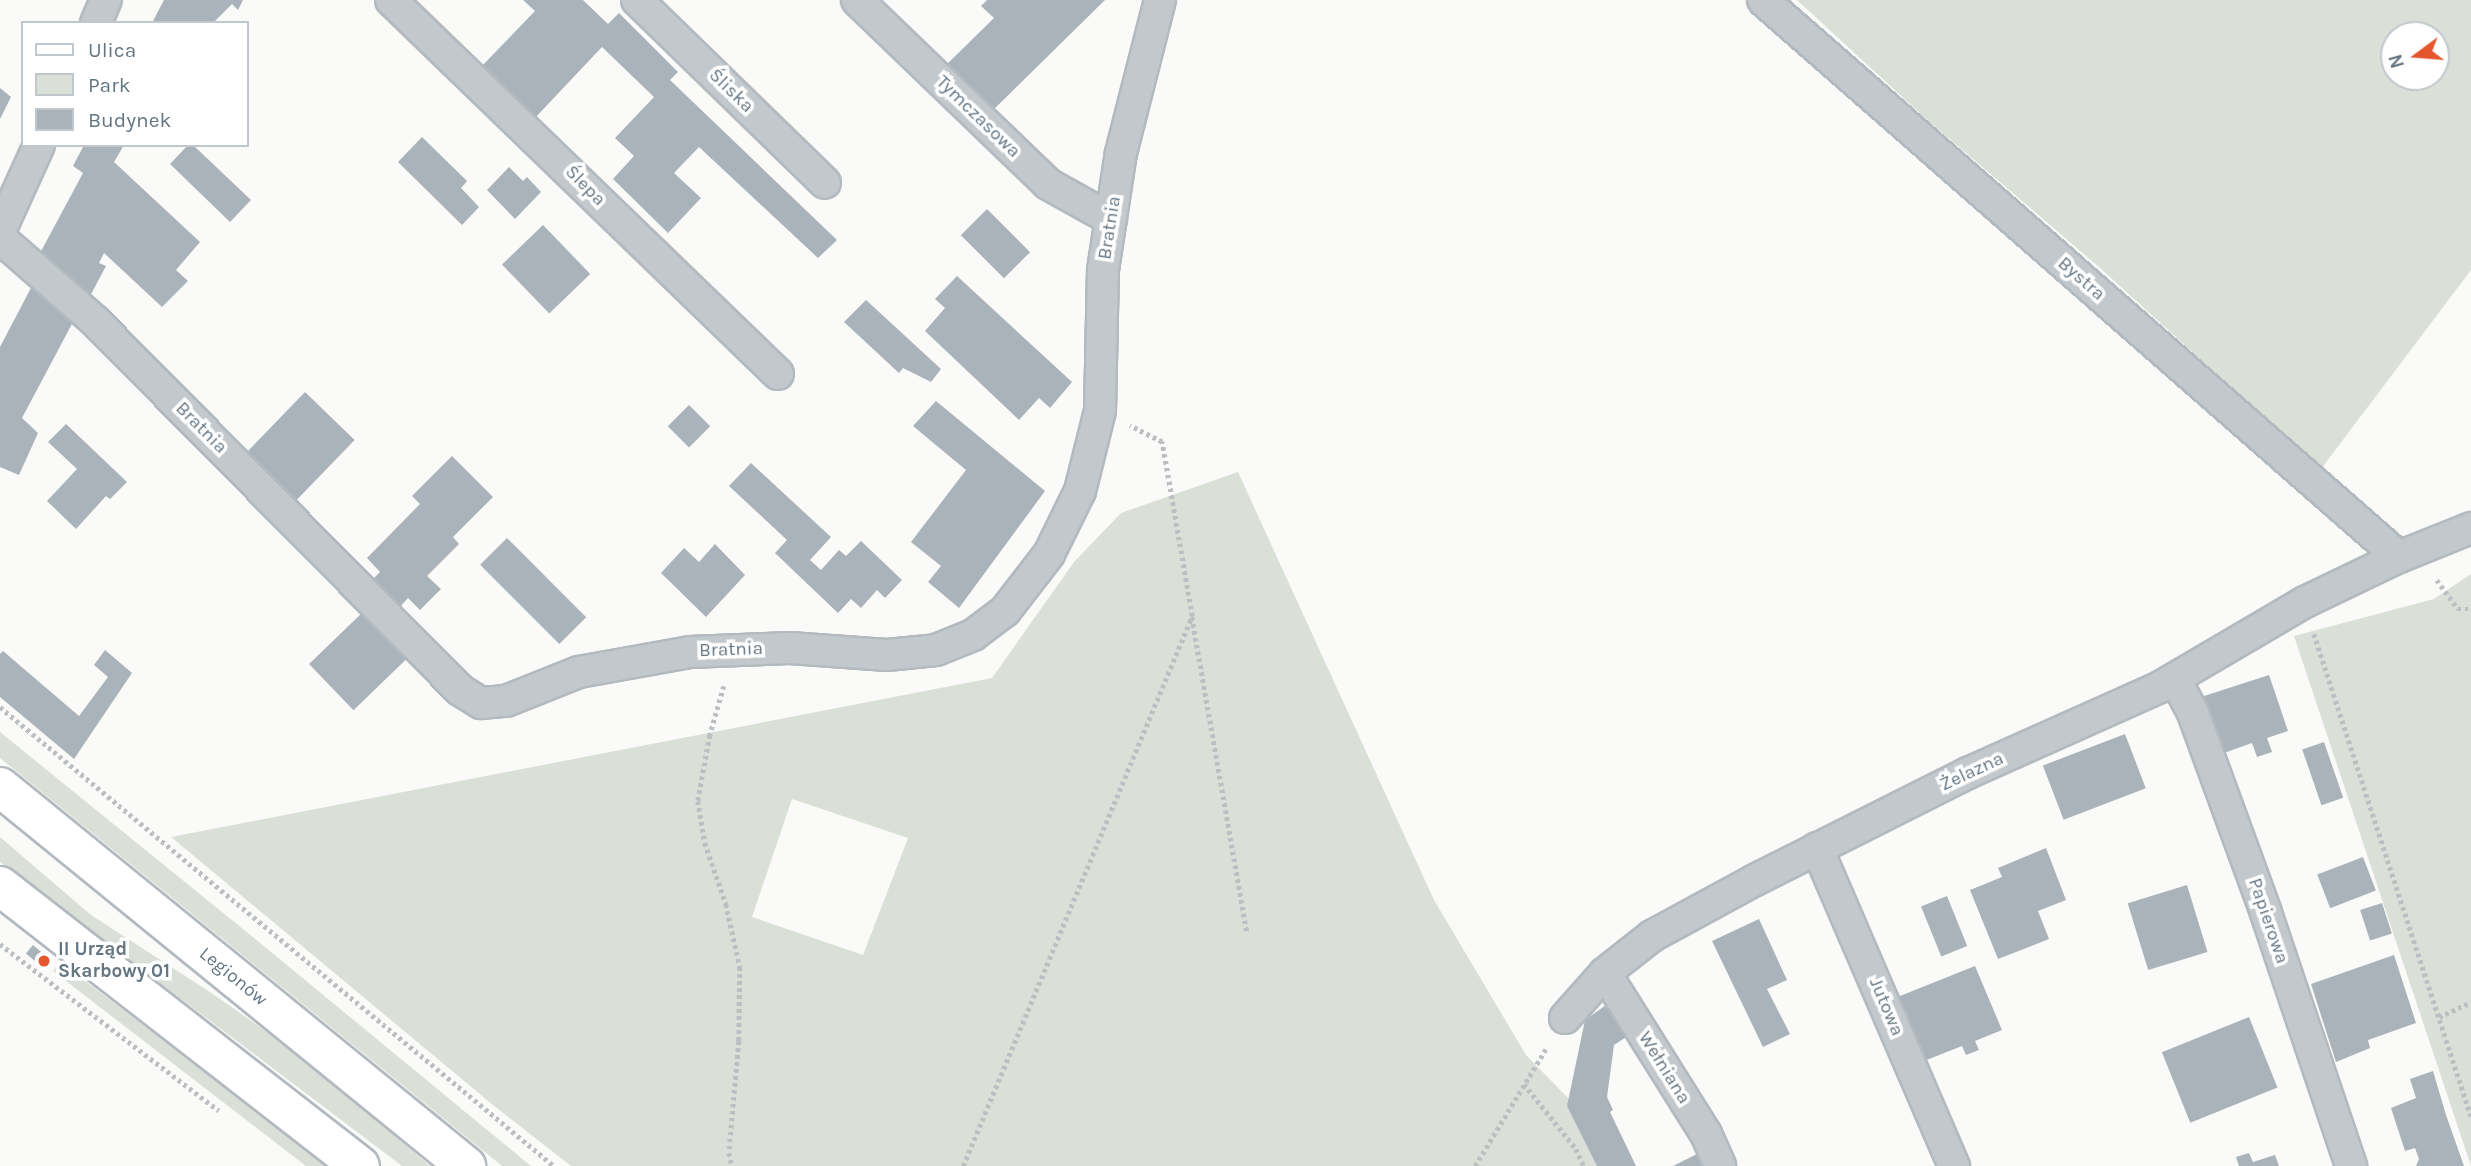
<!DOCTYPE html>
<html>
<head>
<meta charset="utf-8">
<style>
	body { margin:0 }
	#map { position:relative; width:2471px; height:1166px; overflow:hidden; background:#fafaf8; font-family:Karla,sans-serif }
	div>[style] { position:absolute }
	.green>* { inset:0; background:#dadfd7 }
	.building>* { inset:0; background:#aab3b9; transform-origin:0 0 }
	.path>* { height:4.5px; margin-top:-2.25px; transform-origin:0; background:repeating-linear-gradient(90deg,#bbbfc2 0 3.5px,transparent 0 7px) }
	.roads { filter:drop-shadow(2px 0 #b3babf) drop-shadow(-2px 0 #b3babf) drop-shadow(0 2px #b3babf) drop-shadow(0 -2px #b3babf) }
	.street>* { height:30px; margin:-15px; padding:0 15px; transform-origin:15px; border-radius:15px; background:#c3c8cc }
	.secondary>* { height:38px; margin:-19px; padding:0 19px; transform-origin:19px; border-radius:19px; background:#fff }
	.dots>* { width:19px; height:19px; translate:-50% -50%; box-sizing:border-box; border:4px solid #fff; border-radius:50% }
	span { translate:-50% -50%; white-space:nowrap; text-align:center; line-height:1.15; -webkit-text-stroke:7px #fff; paint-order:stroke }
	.street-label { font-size:19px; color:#657683 }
	.poi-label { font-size:19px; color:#657683; font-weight:700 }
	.left { translate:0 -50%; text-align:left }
	.legend { position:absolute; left:21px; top:21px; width:228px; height:126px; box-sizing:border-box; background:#fff; border:2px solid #c1c8cd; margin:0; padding:9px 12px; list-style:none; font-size:21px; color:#657683 }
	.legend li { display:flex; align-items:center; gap:14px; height:35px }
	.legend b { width:35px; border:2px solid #c1c8cd }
	.north { position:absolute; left:2380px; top:21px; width:70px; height:70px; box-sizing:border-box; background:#fff; border:2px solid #c1c8cd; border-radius:50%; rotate:254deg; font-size:19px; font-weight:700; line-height:28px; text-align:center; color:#657683 }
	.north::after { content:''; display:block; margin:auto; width:24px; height:32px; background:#e4572e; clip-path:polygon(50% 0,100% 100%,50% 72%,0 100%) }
</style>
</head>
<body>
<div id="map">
	<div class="green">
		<i style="clip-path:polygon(evenodd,1797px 0,2471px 0,2471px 270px,2321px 469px,2099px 267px,1924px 117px,1797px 0,2394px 35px,2436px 35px,2436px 77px,2394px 77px,2394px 35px)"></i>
		<i style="clip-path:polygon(evenodd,1238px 472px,1434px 900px,1526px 1055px,1569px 1099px,1602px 1166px,571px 1166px,493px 1105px,171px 837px,992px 678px,1074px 562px,1121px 513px,1238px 472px,792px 799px,908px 838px,863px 955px,752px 917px,792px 799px)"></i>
		<i style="clip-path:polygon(2471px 574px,2471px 1166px,2294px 636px,2434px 599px)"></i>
		<i style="clip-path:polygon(0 732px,254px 938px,531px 1166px,502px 1166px,0 758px)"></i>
		<i style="clip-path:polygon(0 837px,91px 915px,213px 994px,307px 1060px,430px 1166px,402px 1166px,0 862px)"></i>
		<i style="clip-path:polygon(60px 962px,329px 1166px,306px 1166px,53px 971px)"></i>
	</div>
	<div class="building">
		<i style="clip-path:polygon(164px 0,243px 0,238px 10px,232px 4px,213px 23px,152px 23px)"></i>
		<i style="clip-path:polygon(523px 0,583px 0,608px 24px,619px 13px,678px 72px,670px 80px,837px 240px,818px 258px,699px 147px,674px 173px,701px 198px,668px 233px,613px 179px,634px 156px,615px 138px,654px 97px,602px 47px,533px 120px,479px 69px,535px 11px)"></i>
		<i style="clip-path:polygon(987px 0,1105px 0,983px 120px,938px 73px,994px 18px,981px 6px)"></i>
		<i style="clip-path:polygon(0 88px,11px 97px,0 119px)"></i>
		<i style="clip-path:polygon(422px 137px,467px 181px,461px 188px,479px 207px,462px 225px,398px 162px)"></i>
		<i style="clip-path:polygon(84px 145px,124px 145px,114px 162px,200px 242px,176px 270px,188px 281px,162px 307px,104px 253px,99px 263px,106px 266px,89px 298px,39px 255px,83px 173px,73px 166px)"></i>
		<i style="clip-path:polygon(188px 145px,193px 145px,251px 200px,230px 222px,170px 164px)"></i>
		<i style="clip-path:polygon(509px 167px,523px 181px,527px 177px,541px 192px,515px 219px,487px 190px)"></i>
		<i style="left:987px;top:209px;width:61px;height:37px;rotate:45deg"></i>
		<i style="left:543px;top:225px;width:68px;height:57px;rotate:46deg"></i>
		<i style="clip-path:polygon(957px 276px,1072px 382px,1050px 408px,1039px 398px,1019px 420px,925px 331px,945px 308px,935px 299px)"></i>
		<i style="clip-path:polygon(33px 284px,73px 322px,22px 418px,38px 433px,19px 475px,0 467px,0 347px)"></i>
		<i style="clip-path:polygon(866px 300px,941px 369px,931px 382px,903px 368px,899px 373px,844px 322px)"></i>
		<i style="left:305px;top:392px;width:69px;height:88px;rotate:44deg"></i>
		<i style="clip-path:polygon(936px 401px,1045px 491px,959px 608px,928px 582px,941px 566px,911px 542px,966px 470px,913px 426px)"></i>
		<i style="left:689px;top:405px;width:30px;height:30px;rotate:45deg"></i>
		<i style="clip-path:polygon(66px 424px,127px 482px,110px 499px,106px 496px,76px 529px,47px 501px,77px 469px,48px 442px)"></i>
		<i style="clip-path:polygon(452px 456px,493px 497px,453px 537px,459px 544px,427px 576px,441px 589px,420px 610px,408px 598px,397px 610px,369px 583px,380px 572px,367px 558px,420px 504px,412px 496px)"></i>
		<i style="clip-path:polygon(751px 463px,831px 537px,810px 560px,821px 570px,839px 550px,846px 556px,861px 541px,902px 580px,885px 598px,877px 590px,861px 608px,851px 599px,838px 613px,775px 553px,787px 540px,729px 486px)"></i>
		<i style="left:507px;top:538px;width:112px;height:38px;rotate:45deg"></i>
		<i style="clip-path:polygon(715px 544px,745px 575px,706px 617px,661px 573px,684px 548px,699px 562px)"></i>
		<i style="left:363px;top:612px;width:64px;height:75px;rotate:46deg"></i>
		<i style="clip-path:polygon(105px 650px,132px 673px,74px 759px,0 697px,0 654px,3px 651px,79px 716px,108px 677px,94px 665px)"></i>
		<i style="clip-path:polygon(2269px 675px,2288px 731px,2267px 738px,2272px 752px,2257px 757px,2252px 743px,2221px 754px,2201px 697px)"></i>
		<i style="left:2125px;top:734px;width:58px;height:88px;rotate:69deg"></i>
		<i style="left:2324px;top:742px;width:59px;height:23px;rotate:71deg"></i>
		<i style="clip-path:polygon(2046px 848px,2066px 900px,2038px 911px,2049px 939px,1998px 959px,1970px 890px,2002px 877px,1998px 868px)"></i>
		<i style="left:2363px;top:857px;width:36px;height:49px;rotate:69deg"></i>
		<i style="left:2187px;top:885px;width:70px;height:62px;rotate:73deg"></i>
		<i style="left:1947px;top:896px;width:54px;height:28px;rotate:68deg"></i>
		<i style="left:2382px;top:903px;width:32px;height:23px;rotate:72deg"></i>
		<i style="clip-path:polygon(1759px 919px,1787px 980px,1767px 989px,1790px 1034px,1763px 1047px,1712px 941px)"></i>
		<i style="left:33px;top:945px;width:26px;height:11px;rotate:40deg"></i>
		<i style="clip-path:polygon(2394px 955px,2416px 1023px,2368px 1040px,2370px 1048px,2336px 1062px,2311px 984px)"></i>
		<i style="clip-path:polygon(1975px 966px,2002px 1030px,1975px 1041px,1979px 1050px,1966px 1055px,1962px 1046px,1919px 1063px,1889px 992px,1896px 988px,1900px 996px)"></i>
		<i style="clip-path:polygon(1609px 1003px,1628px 1036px,1614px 1045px,1607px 1097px,1613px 1110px,1610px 1112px,1636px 1166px,1597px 1166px,1567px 1106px,1585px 1020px)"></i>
		<i style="left:2249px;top:1017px;width:76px;height:94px;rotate:68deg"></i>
		<i style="clip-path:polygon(2433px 1071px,2446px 1115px,2464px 1166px,2416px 1166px,2419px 1159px,2415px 1148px,2405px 1151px,2391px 1108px,2416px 1098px,2410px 1079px)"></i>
		<i style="clip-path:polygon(2249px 1153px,2253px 1162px,2275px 1155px,2279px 1166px,2239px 1166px,2236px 1157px)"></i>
		<i style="clip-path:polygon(1697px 1154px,1703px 1166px,1673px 1166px)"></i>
	</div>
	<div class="path">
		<i style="left:2437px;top:580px;width:36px;rotate:54deg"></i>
		<i style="left:2458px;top:609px;width:13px"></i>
		<i style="left:1192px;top:617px;width:321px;rotate:80.1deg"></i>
		<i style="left:2314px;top:634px;width:507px;rotate:71.96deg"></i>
		<i style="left:724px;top:686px;width:51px;rotate:105.9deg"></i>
		<i style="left:710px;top:735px;width:67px;rotate:100.3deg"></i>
		<i style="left:698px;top:801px;width:43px;rotate:80.5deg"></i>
		<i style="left:705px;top:843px;width:65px;rotate:71deg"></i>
		<i style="left:726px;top:904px;width:65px;rotate:77.5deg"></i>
		<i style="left:740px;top:967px;width:74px;rotate:90.8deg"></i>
		<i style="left:739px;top:1041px;width:112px;rotate:95.1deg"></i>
		<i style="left:729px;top:1153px;width:13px;rotate:77deg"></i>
		<i style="left:0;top:707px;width:719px;rotate:39.64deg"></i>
		<i style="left:0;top:944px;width:275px;rotate:37.3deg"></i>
		<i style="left:2439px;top:1017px;width:35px;rotate:-25deg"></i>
		<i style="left:1524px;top:1084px;width:83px;rotate:51.3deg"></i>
		<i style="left:1576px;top:1149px;width:19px;rotate:65deg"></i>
		<i style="left:963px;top:1166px;width:596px;rotate:-67.39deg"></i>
		<i style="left:1192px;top:616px;width:177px;rotate:-99.8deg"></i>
		<i style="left:1162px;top:442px;width:36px;rotate:-153deg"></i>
		<i style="left:1475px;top:1166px;width:139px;rotate:-58.8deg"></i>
	</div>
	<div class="roads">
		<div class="street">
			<i style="left:391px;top:0;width:538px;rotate:44.02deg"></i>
			<i style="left:637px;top:0;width:262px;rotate:44.2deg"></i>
			<i style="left:857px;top:0;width:265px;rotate:43.9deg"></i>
			<i style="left:1048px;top:184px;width:72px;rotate:29.1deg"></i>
			<i style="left:1763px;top:0;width:845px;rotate:41.21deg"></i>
			<i style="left:96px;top:23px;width:25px;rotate:-67deg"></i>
			<i style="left:0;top:231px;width:94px;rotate:-65.6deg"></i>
			<i style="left:0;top:238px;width:126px;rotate:41.1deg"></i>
			<i style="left:95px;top:321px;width:519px;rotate:45.31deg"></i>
			<i style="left:460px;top:690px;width:25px;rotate:32deg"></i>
			<i style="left:481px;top:703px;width:25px;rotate:-5deg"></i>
			<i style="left:506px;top:701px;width:79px;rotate:-21.7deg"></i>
			<i style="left:579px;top:672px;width:113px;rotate:-10.2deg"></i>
			<i style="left:690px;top:652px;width:100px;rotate:-2.3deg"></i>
			<i style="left:790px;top:648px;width:97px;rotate:4.1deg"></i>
			<i style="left:887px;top:655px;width:49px;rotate:-5.8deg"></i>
			<i style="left:936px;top:650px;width:40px;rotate:-22deg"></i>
			<i style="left:973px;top:635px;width:40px;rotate:-37deg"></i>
			<i style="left:1005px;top:611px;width:72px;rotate:-52.3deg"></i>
			<i style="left:1049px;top:554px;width:70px;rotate:-63.8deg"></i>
			<i style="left:1080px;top:491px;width:82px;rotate:-76deg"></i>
			<i style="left:1100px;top:411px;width:141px;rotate:-88.8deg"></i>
			<i style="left:1103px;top:270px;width:118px;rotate:-81.3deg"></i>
			<i style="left:1121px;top:153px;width:158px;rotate:-75.7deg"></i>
			<i style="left:2175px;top:679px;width:38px;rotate:62deg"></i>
			<i style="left:2193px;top:713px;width:213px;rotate:69.9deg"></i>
			<i style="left:2266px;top:913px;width:267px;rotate:71.4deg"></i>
			<i style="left:1817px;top:848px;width:346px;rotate:66.7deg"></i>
			<i style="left:1605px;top:973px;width:190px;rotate:57.9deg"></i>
			<i style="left:1706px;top:1134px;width:35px;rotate:66deg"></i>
			<i style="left:1565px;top:1018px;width:60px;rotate:-48.4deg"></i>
			<i style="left:1605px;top:973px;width:60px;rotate:-38.2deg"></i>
			<i style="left:1652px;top:936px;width:117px;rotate:-28.5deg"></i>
			<i style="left:1755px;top:880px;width:238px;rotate:-26.7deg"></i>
			<i style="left:1968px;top:773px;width:210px;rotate:-24.1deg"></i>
			<i style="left:2160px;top:687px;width:168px;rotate:-30.4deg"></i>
			<i style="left:2305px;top:602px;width:104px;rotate:-25.6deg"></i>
			<i style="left:2399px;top:557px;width:78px;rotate:-21.9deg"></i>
		</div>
		<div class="secondary">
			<i style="left:0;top:787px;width:601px;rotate:39.12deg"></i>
			<i style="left:0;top:886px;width:456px;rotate:37.9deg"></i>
		</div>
	</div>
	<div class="dots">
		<i style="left:44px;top:961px;background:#e4572e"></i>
	</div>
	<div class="street-label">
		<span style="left:731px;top:91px;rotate:44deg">Śliska</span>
		<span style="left:978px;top:117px;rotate:44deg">Tymczasowa</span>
		<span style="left:585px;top:186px;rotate:45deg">Ślepa</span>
		<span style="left:1110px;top:228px;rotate:-81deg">Bratnia</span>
		<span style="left:2081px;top:279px;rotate:41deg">Bystra</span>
		<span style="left:201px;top:428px;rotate:45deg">Bratnia</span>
		<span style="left:731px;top:650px;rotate:-2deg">Bratnia</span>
		<span style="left:1972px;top:772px;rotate:-25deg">Żelazna</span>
		<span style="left:2268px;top:921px;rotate:71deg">Papierowa</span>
		<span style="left:233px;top:977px;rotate:39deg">Legionów</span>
		<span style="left:1886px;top:1007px;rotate:67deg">Jutowa</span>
		<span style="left:1664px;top:1068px;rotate:58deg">Wełniana</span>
	</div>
	<div class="poi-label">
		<span class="left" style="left:58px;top:961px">II Urząd<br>Skarbowy 01</span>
	</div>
	<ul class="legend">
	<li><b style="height:9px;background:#fff"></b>Ulica</li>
	<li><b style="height:19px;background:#dadfd7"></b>Park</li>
	<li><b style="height:19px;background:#aab3b9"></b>Budynek</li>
	</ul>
	<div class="north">N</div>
</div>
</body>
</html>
